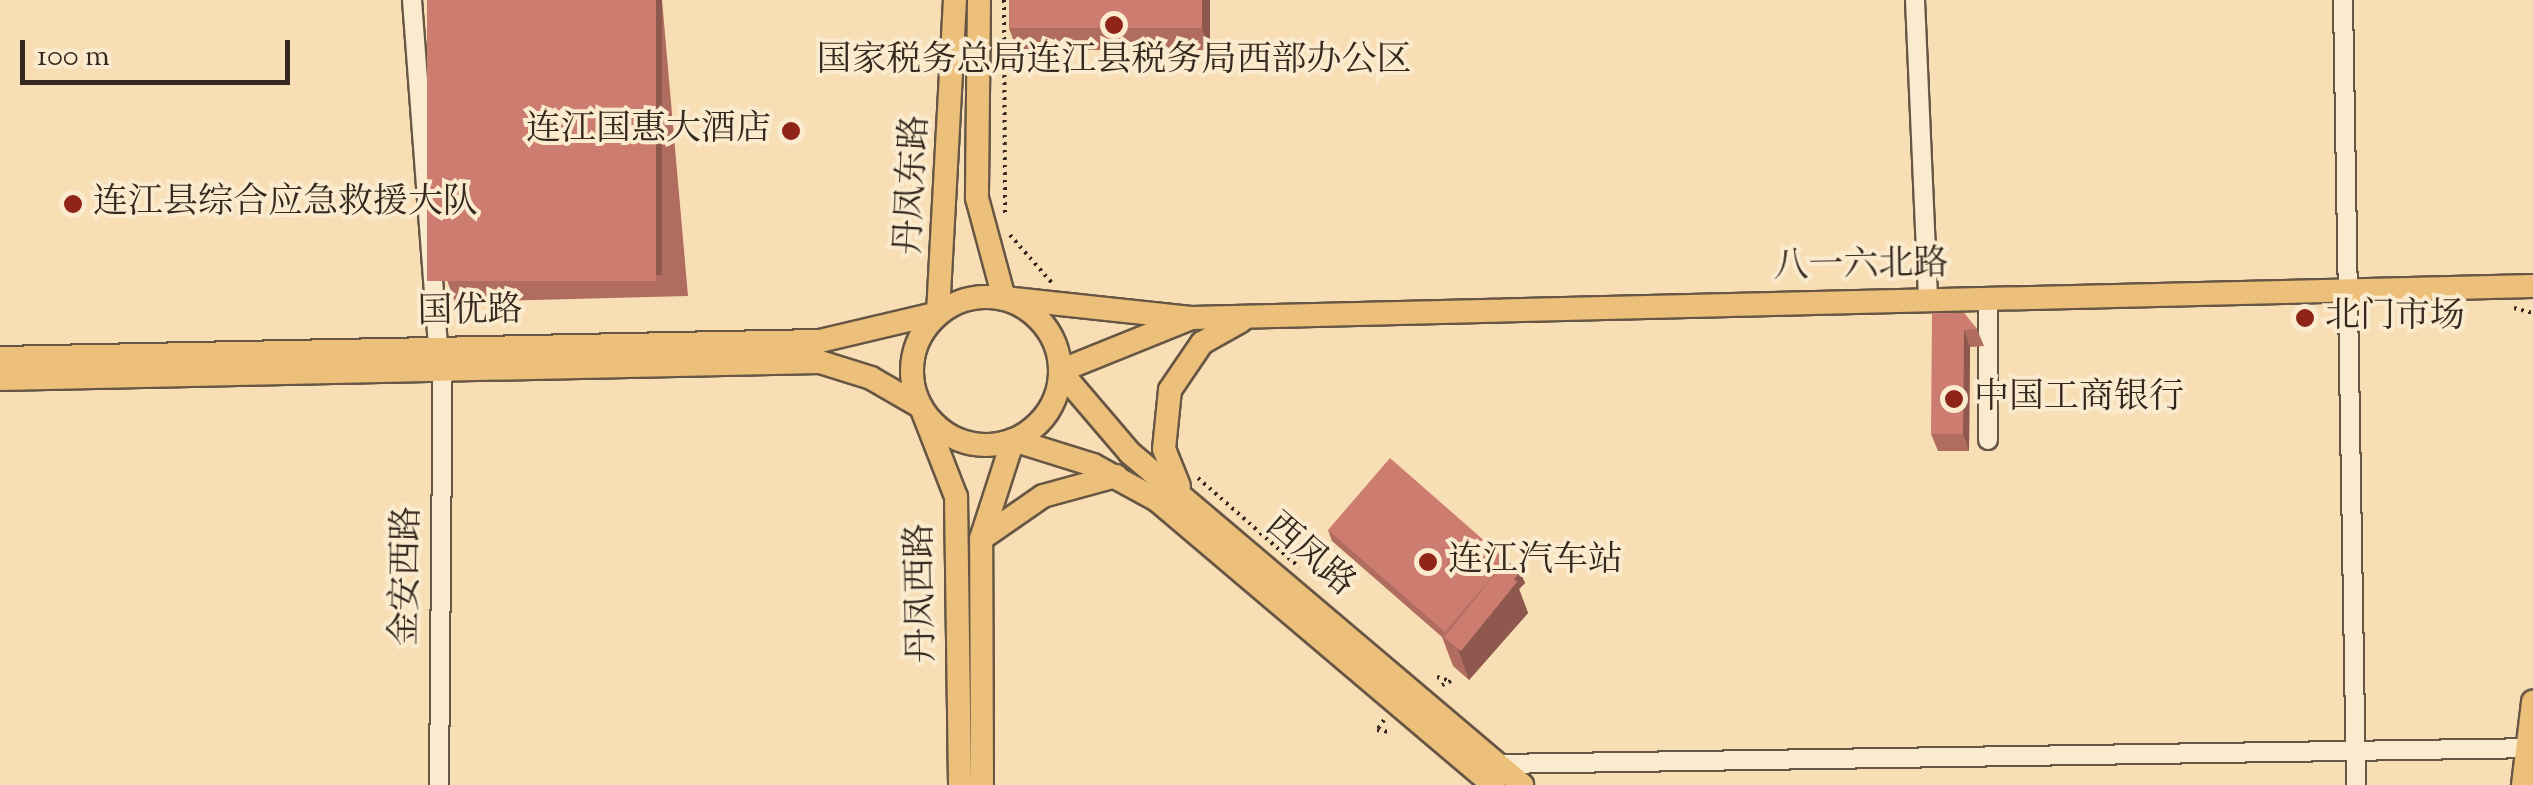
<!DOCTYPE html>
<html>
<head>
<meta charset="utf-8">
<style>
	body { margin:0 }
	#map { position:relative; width:2533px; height:785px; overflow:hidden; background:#f8deb4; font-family:"Sorts Mill Goudy","Noto Serif SC",serif }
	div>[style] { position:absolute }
	.path>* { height:4px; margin-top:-2px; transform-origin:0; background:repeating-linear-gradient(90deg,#35291f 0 2.5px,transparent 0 7.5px) }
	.roads { filter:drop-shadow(2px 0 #665644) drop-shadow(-2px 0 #665644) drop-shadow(0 2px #665644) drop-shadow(0 -2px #665644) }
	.minor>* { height:18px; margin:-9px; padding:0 9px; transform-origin:9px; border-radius:9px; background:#faeace }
	.major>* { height:22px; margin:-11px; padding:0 11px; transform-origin:11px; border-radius:11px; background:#ecbf7a }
	.major>.ring { margin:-11px; padding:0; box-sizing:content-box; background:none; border:22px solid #ecbf7a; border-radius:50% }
	.wall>* { inset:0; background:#af6c5f }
	.shaded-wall>* { inset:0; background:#8f584e; transform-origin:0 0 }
	.building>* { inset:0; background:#cc7d6f; transform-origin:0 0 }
	.dots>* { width:28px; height:28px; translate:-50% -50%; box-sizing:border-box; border:5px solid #faeace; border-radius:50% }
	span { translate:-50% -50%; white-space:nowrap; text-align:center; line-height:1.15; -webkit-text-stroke:8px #faeace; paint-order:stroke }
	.poi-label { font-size:35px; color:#35291f }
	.right { translate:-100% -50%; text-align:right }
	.left { translate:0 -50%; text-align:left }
	.street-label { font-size:35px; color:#35291f }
	.scale { position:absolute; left:20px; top:40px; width:270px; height:45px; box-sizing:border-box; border:5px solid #35291f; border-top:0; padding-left:12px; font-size:30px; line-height:35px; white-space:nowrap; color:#35291f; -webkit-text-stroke:8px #faeace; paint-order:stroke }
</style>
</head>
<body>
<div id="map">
	<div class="path">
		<i style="left:1004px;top:0;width:217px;rotate:89.7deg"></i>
		<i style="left:1010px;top:235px;width:64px;rotate:48.8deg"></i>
		<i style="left:2514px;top:308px;width:20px;rotate:15deg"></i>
		<i style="left:1198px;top:478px;width:135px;rotate:41.4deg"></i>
		<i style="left:1437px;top:677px;width:15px;rotate:16deg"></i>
		<i style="left:1451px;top:681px;width:14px;rotate:155deg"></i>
		<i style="left:1384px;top:720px;width:12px;rotate:125deg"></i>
		<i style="left:1377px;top:730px;width:13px;rotate:9deg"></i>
	</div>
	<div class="roads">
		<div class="minor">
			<i style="left:412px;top:0;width:349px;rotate:85.7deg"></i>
			<i style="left:1915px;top:0;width:300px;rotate:87.5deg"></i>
			<i style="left:2343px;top:0;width:785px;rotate:89.05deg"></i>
			<i style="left:1988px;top:299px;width:141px;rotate:90deg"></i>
			<i style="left:1497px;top:764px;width:1036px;rotate:-0.88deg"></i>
			<i style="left:439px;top:785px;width:417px;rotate:-89.5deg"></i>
		</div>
		<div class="major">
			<i style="left:979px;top:0;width:198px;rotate:90.6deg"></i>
			<i style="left:977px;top:198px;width:104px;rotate:74.9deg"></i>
			<i class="ring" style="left:912px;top:297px;width:126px;height:126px"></i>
			<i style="left:1004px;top:298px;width:188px;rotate:6.1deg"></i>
			<i style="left:1191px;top:318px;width:1342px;rotate:-1.37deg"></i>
			<i style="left:938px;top:313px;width:313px;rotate:-86.9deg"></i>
			<i style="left:0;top:358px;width:820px;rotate:-1.19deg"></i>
			<i style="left:820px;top:341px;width:121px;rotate:-13.3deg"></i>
			<i style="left:1060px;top:371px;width:108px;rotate:49.5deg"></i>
			<i style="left:1130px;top:453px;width:514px;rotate:40.26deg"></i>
			<i style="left:1060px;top:371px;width:141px;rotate:-22deg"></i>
			<i style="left:0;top:379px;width:820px;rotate:-1.19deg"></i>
			<i style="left:820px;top:362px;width:53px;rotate:17.4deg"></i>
			<i style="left:871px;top:378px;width:58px;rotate:30.1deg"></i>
			<i style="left:921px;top:407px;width:97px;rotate:68.7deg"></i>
			<i style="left:956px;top:497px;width:288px;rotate:89.2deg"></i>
			<i style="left:1013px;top:440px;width:84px;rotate:17.4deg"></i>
			<i style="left:1093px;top:465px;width:73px;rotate:28.7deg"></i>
			<i style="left:1157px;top:500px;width:441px;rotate:40.3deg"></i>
			<i style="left:1179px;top:486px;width:40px;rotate:-112deg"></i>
			<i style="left:1164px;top:449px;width:59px;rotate:-84.2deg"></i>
			<i style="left:1170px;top:390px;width:57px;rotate:-55.8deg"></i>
			<i style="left:1202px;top:343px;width:45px;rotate:-29.4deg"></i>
			<i style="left:981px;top:539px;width:75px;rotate:-34.7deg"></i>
			<i style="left:1043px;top:496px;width:76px;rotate:-15.3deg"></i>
			<i style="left:982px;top:785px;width:246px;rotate:-90.2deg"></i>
			<i style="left:981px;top:539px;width:104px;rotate:-72.1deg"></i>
			<i style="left:2523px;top:785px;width:84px;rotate:-83.1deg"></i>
		</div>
	</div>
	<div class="wall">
		<i style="clip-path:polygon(662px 0,688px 296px,455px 302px,447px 280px)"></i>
		<i style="clip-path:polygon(1210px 0,1210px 50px,1017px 50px,1009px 28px)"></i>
		<i style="clip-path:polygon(1964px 313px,1977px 329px,1984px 346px,1970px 347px,1969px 451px,1938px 451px,1931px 434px)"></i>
		<i style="clip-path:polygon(1328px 530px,1520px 572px,1525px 583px,1519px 589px,1528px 613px,1469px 680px,1453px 666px,1442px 637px,1332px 541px)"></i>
	</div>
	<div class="shaded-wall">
		<i style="left:656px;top:0;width:6px;height:275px"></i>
		<i style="clip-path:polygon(1202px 0,1210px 0,1210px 50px,1202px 28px)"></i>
		<i style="clip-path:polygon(1964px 330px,1970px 347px,1969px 451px,1963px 434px)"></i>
		<i style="clip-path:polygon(1520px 572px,1525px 583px,1519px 589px,1528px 613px,1469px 680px,1458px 649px)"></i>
	</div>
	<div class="building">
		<i style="left:427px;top:0;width:229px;height:281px"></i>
		<i style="left:1009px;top:0;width:193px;height:28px"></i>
		<i style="clip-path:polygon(1932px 313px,1964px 313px,1977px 329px,1964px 330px,1963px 434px,1931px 434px)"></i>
		<i style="clip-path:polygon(1390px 458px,1520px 572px,1514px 579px,1500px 568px,1445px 632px,1328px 530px)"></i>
		<i style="left:1500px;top:568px;width:22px;height:89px;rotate:39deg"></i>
	</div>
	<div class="dots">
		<i style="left:1114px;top:25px;background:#8f2418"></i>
		<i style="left:791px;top:131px;background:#8f2418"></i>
		<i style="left:73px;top:204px;background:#8f2418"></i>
		<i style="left:2305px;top:318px;background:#8f2418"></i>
		<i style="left:1954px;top:399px;background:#8f2418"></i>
		<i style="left:1428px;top:562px;background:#8f2418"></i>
	</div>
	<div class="poi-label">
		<span style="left:1114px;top:62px">国家税务总局连江县税务局西部办公区</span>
		<span class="right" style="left:771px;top:131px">连江国惠大酒店</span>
		<span class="left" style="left:93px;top:204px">连江县综合应急救援大队</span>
		<span class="left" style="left:2325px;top:318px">北门市场</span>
		<span class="left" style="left:1974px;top:399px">中国工商银行</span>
		<span class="left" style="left:1448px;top:562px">连江汽车站</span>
	</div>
	<div class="street-label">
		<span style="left:914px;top:185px;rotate:-87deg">丹凤东路</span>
		<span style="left:1861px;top:267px;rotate:-1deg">八一六北路</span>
		<span style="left:470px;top:313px;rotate:-1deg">国优路</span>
		<span style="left:1309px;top:556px;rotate:41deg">西凤路</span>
		<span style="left:408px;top:576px;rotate:-89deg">金安西路</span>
		<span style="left:923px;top:593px;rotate:-91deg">丹凤西路</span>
	</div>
	<div class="scale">100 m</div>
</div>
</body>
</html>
